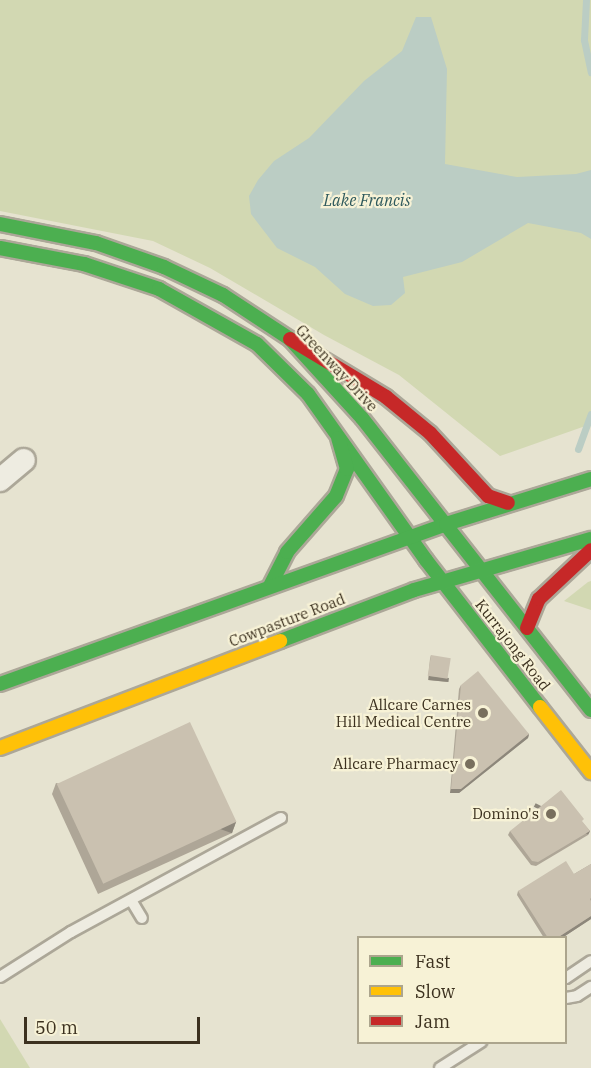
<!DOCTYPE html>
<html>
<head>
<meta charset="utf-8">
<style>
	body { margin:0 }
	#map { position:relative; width:591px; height:1068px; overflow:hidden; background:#e6e3d0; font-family:"IBM Plex Serif",serif }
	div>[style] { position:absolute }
	.green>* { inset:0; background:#d2d8b2 }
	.water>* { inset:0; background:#bbcdc4 }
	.stream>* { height:7px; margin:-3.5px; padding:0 3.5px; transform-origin:3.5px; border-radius:3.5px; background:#bbcdc4 }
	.roads { filter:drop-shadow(2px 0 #aca798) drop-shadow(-2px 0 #aca798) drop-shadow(0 2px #aca798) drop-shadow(0 -2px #aca798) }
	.lane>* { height:10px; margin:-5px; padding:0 5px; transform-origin:5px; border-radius:5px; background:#eeece1 }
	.street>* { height:22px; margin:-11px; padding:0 11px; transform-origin:11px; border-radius:11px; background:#eeece1 }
	.fast>* { height:14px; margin:-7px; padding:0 7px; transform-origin:7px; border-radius:7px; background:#4caf50 }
	.slow>* { height:14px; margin:-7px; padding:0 7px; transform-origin:7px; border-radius:7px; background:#ffc107 }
	.jam>* { height:14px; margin:-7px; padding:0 7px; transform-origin:7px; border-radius:7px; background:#c62828 }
	.wall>* { inset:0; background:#aea697 }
	.shaded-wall>* { inset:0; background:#8d877b; transform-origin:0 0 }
	.building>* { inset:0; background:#cac1b0; transform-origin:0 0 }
	.dots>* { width:16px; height:16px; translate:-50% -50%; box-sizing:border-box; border:3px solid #f7f2d6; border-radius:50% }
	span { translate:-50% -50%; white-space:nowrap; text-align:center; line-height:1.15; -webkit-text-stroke:4.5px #f7f2d6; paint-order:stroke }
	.street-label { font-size:15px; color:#3c311f }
	.poi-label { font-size:15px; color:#3c311f }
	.right { translate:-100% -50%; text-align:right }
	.water-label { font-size:16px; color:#2e595c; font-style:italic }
	.legend { position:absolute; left:357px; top:936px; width:210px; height:108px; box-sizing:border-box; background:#f7f2d6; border:2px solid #aca58d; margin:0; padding:8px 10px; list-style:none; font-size:18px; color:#3c311f }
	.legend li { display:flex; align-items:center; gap:12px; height:30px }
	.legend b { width:30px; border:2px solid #aca58d }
	.scale { position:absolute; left:24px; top:1017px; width:176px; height:27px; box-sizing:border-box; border:3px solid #3c311f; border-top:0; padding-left:8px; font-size:18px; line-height:21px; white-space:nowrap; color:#3c311f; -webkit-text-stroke:4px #f7f2d6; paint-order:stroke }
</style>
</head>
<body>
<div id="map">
	<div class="green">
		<i style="clip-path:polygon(0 0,591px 0,591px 424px,500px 456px,399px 375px,324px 335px,210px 268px,153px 241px,0 211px)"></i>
		<i style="clip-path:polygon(591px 581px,591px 610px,564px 601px,588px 582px)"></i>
		<i style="clip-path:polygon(0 1019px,30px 1068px,0 1068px)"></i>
	</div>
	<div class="water">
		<i style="clip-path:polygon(416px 17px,431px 17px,447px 69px,445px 164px,517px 177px,576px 174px,591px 170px,591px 239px,581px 233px,528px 223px,462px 262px,403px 277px,405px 293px,391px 305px,373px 306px,345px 294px,315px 267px,277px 248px,251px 214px,249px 196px,258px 180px,274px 161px,309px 138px,364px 81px,402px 51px)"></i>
	</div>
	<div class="stream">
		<i style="left:586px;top:0;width:40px;rotate:92.9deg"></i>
		<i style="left:584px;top:40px;width:33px;rotate:78deg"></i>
		<i style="left:578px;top:449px;width:37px;rotate:-70deg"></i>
	</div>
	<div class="roads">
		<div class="lane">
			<i style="left:131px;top:900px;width:21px;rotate:59deg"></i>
			<i style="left:0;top:977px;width:84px;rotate:-32.4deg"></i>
			<i style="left:71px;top:932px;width:239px;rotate:-28.5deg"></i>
			<i style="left:566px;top:978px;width:30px;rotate:-34deg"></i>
			<i style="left:566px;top:998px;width:11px;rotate:-10deg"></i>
			<i style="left:577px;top:996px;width:17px;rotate:-33deg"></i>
			<i style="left:440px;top:1068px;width:49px;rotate:-32.4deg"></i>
		</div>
		<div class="street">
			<i style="left:0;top:480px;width:31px;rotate:-40deg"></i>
		</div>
		<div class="fast">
			<i style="left:0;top:224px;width:98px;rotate:11.2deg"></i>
			<i style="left:96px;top:243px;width:72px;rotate:19.4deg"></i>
			<i style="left:164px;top:267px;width:65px;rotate:25.4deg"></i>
			<i style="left:223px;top:295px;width:80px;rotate:33.3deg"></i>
			<i style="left:290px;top:339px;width:107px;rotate:47.7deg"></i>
			<i style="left:362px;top:418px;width:371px;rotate:51.9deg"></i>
			<i style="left:0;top:248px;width:86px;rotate:10.8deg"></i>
			<i style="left:84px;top:264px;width:79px;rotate:18.4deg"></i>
			<i style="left:159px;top:289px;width:112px;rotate:29.3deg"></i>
			<i style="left:257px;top:344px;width:71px;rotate:44.4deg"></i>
			<i style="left:308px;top:394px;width:204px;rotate:54.6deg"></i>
			<i style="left:426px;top:560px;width:186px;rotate:52.2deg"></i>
			<i style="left:270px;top:586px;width:38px;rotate:-63deg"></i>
			<i style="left:287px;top:552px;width:74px;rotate:-48.8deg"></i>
			<i style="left:336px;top:496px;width:29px;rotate:-68deg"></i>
			<i style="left:347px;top:469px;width:32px;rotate:-106deg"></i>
			<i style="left:280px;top:641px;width:143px;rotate:-20.8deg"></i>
			<i style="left:414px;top:590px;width:184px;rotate:-16.1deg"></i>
			<i style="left:0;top:684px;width:474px;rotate:-19.7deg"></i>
			<i style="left:446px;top:524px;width:152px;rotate:-17.2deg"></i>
		</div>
		<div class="slow">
			<i style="left:540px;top:707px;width:83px;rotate:51.9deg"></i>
			<i style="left:0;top:748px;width:300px;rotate:-20.9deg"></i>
		</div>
		<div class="jam">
			<i style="left:290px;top:339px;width:112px;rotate:31.1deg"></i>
			<i style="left:386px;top:397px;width:57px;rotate:39.3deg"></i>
			<i style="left:430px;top:433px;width:86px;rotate:47.4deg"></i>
			<i style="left:488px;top:496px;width:21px;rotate:19deg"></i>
			<i style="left:527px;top:628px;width:31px;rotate:-68deg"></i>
			<i style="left:539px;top:599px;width:71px;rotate:-43.3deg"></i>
		</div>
	</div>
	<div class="wall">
		<i style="clip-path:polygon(431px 655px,448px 682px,428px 680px,430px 659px)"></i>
		<i style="clip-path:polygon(461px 685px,529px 734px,528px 738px,459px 793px,450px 793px,459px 689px)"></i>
		<i style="clip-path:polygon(56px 783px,236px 822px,232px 833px,98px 894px,52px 794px)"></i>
		<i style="clip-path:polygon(583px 823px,590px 831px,588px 835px,536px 866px,531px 865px,508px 835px,510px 831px)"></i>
		<i style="clip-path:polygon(591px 864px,591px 919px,562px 938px,544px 938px,517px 895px,518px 891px,574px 874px)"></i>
	</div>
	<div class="shaded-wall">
		<i style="left:429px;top:676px;width:20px;height:4px;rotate:6deg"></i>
		<i style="clip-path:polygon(529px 734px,528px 738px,459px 793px,450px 793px,451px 789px)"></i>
		<i style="left:236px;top:822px;width:12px;height:147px;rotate:110deg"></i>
		<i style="left:590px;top:831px;width:4px;height:61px;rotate:117deg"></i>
		<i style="clip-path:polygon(591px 916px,591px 919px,562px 938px,557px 938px)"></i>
	</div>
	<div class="building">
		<i style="left:431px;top:655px;width:20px;height:21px;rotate:9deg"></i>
		<i style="clip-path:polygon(478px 671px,529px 734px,461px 789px,451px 789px,461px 685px)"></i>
		<i style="left:190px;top:722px;width:110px;height:147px;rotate:65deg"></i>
		<i style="clip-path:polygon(561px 790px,584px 819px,582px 821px,590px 831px,538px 862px,532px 861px,510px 831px)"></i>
		<i style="clip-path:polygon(566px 861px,574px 874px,591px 864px,591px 898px,590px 899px,591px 901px,591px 916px,557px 938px,548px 938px,518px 891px)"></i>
	</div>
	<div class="dots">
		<i style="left:483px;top:713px;background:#786f5d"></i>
		<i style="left:470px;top:764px;background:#786f5d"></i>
		<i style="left:551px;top:814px;background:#786f5d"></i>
	</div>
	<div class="street-label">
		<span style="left:337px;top:368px;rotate:47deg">Greenway Drive</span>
		<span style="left:287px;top:620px;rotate:-21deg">Cowpasture Road</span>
		<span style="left:513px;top:645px;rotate:52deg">Kurrajong Road</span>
	</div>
	<div class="poi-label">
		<span class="right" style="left:471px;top:713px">Allcare Carnes<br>Hill Medical Centre</span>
		<span class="right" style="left:458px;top:764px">Allcare Pharmacy</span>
		<span class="right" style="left:539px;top:814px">Domino's</span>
	</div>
	<div class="water-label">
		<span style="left:367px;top:200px">Lake Francis</span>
	</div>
	<ul class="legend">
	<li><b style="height:8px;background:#4caf50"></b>Fast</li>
	<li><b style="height:8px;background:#ffc107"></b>Slow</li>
	<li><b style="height:8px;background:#c62828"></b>Jam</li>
	</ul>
	<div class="scale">50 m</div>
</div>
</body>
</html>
